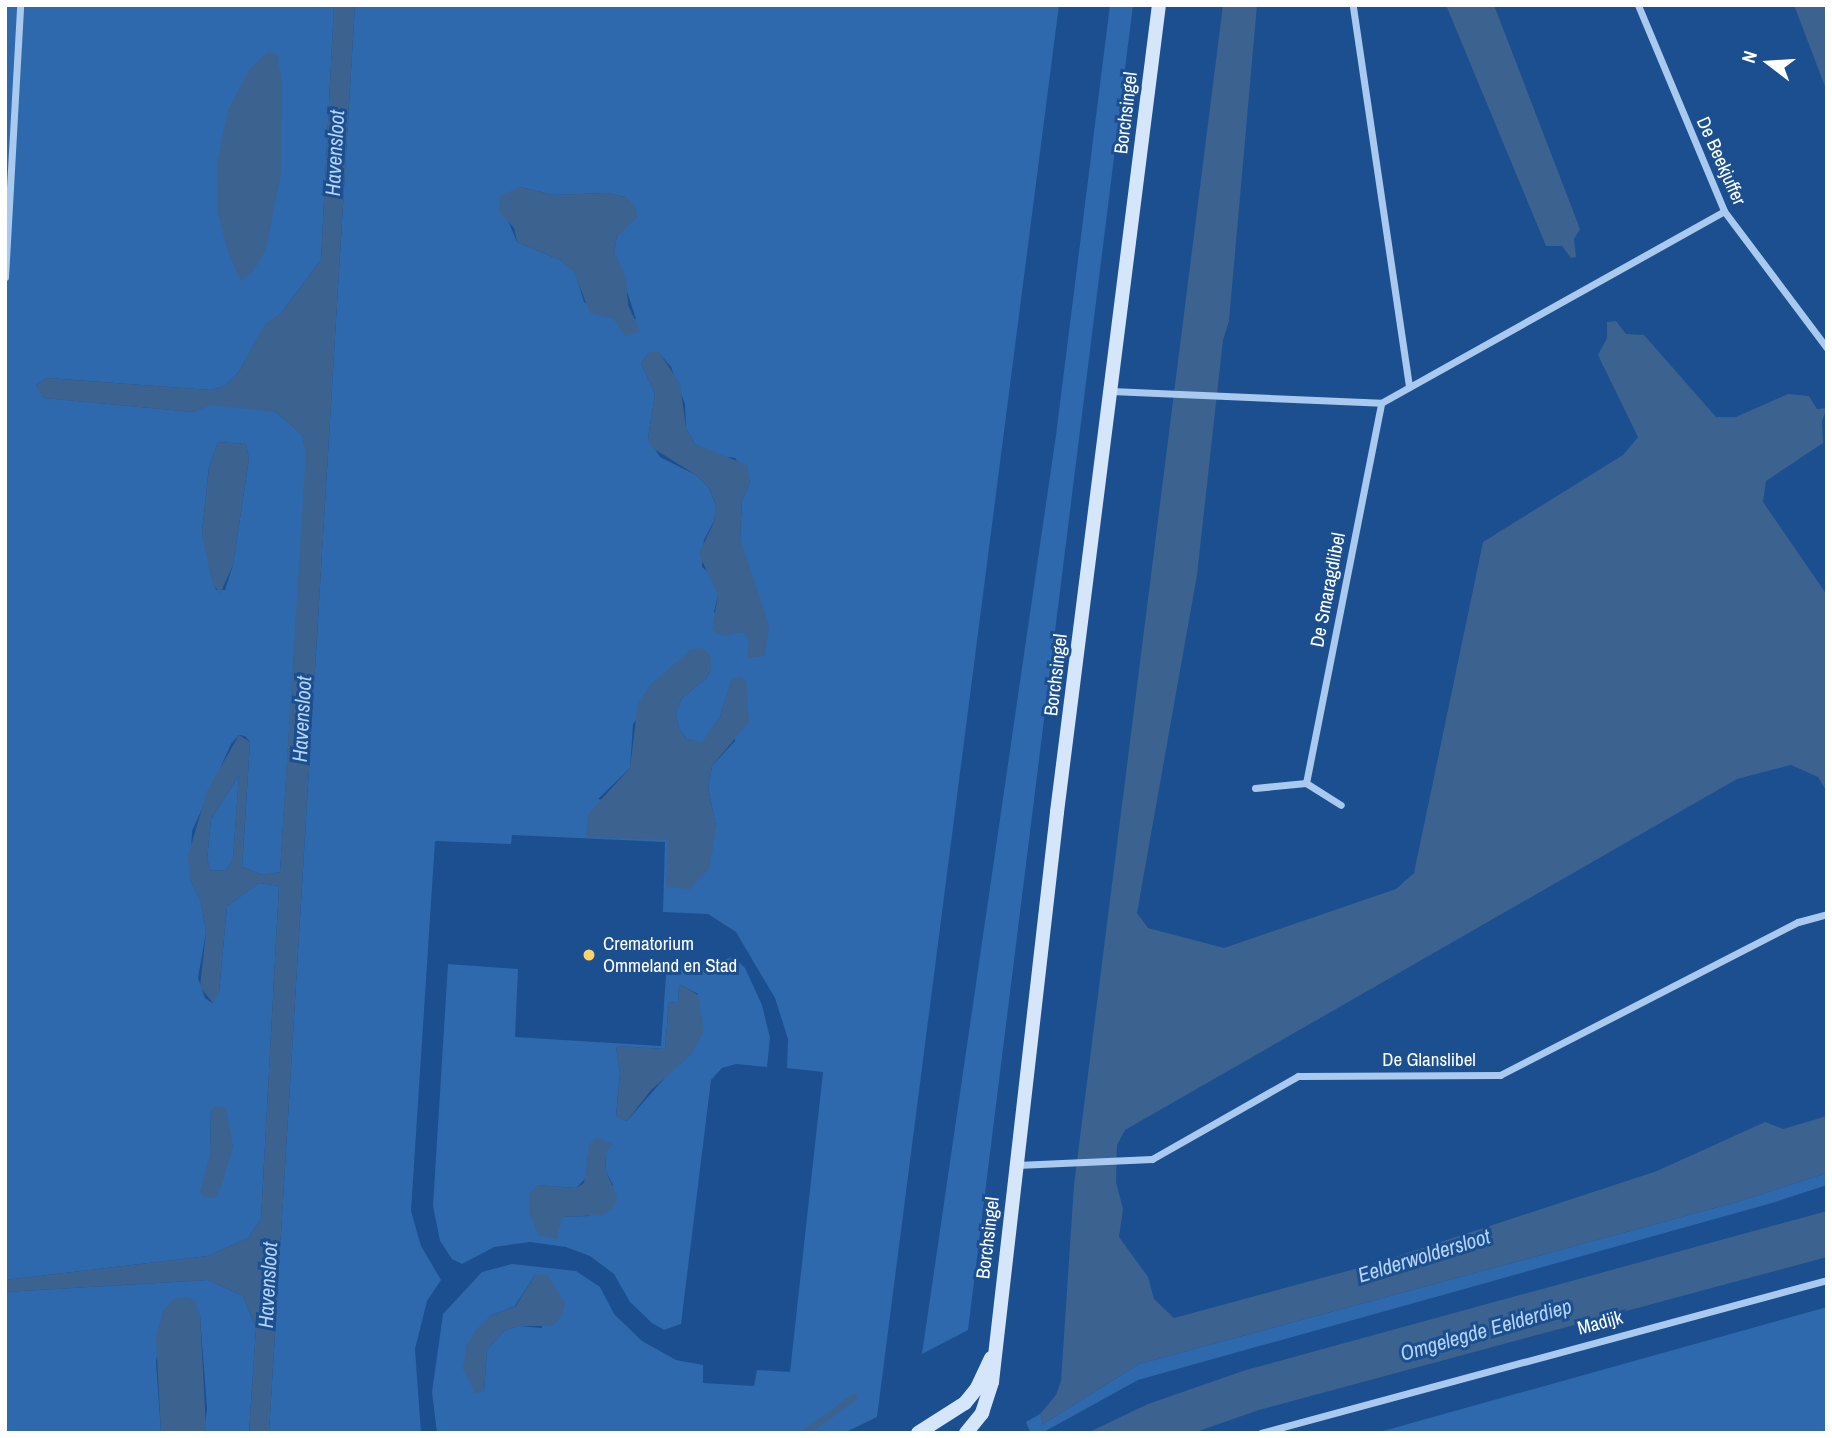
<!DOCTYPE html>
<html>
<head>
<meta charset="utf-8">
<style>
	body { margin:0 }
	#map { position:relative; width:1832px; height:1438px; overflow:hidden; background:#1b4f8f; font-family:"Archivo Narrow",sans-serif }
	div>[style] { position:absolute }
	.green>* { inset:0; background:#2e69ad }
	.water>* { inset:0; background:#3c6290 }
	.stream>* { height:7px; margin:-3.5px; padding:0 3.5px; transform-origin:3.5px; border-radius:3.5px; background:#3c6290 }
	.street>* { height:7px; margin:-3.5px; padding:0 3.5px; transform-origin:3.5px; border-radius:3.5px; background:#a9c9ee }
	.secondary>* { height:14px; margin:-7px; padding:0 7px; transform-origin:7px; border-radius:7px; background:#d6e6fa }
	.dots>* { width:19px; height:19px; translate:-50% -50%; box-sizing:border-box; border:4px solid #1b4f8f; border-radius:50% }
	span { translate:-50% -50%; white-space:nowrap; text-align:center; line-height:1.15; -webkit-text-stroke:6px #1b4f8f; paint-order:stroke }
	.street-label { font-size:19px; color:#fff }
	.poi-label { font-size:19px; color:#fff }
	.left { translate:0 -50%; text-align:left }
	.water-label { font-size:21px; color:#b5d3f5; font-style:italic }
	.frame { position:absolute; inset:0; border:7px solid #fff; pointer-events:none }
	.north { position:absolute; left:1734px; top:28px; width:70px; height:70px; -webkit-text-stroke:5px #1b4f8f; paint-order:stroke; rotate:287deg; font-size:19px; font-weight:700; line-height:28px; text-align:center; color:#fff }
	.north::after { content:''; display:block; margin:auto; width:24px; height:32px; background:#fff; clip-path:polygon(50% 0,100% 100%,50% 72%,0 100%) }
</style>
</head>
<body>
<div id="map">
	<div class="green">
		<i style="clip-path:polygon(evenodd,5px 5px,334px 5px,321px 260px,282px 312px,265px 325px,238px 373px,225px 386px,210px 390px,47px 378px,36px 385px,44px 398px,193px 412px,209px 405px,241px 405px,276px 412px,302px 435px,307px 453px,280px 872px,263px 875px,242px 867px,250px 742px,245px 736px,239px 735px,231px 744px,192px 831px,190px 879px,201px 902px,206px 932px,198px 978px,205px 998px,212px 1003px,219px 992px,227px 906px,259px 883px,279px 886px,261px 1219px,248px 1238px,208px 1256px,5px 1280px,5px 5px,218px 442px,246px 444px,249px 459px,233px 565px,225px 590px,216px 590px,202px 533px,209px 467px,218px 442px,5px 5px,211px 1110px,233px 1147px,210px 1155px,211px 1110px)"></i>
		<i style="clip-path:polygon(evenodd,355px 5px,1059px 5px,877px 1417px,844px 1433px,437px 1433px,432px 1392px,443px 1314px,482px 1272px,512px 1264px,576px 1271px,600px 1287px,614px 1314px,642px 1341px,676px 1360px,703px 1365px,703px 1383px,754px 1386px,757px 1370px,790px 1372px,823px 1072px,787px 1068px,788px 1039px,775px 998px,736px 932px,708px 914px,663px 912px,665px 842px,512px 835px,511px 844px,435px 841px,411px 1211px,421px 1246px,441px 1280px,427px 1301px,415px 1349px,421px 1433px,269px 1433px,355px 5px,520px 187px,554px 195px,606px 193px,626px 197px,628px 224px,617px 236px,614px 251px,636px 319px,614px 319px,584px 302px,575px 272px,560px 260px,517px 242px,507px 218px,520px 187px,355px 5px,650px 352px,659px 353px,671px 367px,685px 404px,686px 428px,695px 444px,713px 455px,735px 458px,750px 482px,742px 501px,740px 538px,765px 656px,743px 632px,714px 612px,718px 595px,713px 576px,702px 567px,704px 540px,714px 521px,716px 505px,709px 488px,696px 475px,660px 457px,648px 438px,655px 394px,641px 363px,650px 352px,355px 5px,691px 650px,711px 669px,706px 679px,681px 699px,676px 714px,679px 729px,687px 739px,702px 743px,720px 717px,731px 681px,735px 741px,712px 766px,708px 788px,716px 826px,598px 799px,630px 768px,633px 724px,691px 650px,355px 5px,535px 1275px,542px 1328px,519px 1326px,504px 1331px,487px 1350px,484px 1392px,466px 1347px,490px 1316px,515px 1306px,535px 1275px)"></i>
		<i style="clip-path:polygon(1110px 5px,1133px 5px,968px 1330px,922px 1354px,1056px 435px)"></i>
		<i style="clip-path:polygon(239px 775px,233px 859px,226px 871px,211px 870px,207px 860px,211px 819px)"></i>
		<i style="clip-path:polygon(evenodd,734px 957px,745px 968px,762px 1005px,770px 1038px,767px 1067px,736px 1064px,722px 1068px,711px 1080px,681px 1324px,664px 1330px,652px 1323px,630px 1302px,614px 1274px,590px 1256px,566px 1247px,530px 1242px,494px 1247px,462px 1264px,452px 1259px,440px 1241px,433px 1206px,448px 964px,518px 969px,515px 1037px,661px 1046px,667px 962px,703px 965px,734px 957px,679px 984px,698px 994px,669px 1073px,627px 1121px,616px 1116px,620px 1074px,616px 1046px,665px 1049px,669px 1002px,678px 1003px,679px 984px,734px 957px,605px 1154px,606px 1171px,613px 1185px,589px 1216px,561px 1217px,556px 1239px,537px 1185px,576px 1188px,588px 1176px,587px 1158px,605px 1154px)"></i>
		<i style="clip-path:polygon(1827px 1173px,1827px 1185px,1772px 1203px,1138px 1380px,1042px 1433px,1030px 1432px,1026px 1422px,1040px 1414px,1043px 1424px,1139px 1364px,1737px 1202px)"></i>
		<i style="clip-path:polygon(208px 1280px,243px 1296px,256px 1328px,249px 1433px,204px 1433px,207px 1409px,200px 1316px,163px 1311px,156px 1362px,161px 1433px,5px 1433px,5px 1292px)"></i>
		<i style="clip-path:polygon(1827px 1307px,1827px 1433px,1376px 1433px,1684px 1347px)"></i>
	</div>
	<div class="water">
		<i style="clip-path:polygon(evenodd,334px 5px,355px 5px,269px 1433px,249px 1433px,256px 1328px,243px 1296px,208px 1280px,5px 1292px,5px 1280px,208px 1256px,248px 1238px,261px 1219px,279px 886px,259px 883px,227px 906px,219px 992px,213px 1003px,200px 987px,206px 932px,201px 902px,190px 879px,188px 856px,207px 791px,239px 735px,250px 742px,242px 867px,263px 875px,280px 872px,306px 453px,302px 435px,276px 412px,210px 405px,193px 412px,43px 398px,36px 385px,47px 378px,210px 390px,225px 386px,238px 373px,265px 324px,282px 312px,321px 260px,334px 5px,239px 775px,233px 859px,226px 871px,211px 870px,207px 860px,211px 819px,239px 775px)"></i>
		<i style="clip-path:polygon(1223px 5px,1257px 5px,1229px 321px,1223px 340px,1197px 575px,1137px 913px,1148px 928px,1224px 948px,1396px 889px,1414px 873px,1483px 542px,1623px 455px,1638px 437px,1598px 355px,1607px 338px,1607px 322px,1616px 321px,1626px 334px,1644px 335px,1716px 417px,1736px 417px,1788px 394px,1809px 396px,1817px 409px,1827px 408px,1822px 421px,1823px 443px,1766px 481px,1763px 502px,1827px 595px,1827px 792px,1818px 777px,1791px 765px,1737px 779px,1125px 1130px,1117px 1145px,1116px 1182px,1123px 1209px,1119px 1237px,1148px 1277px,1154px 1299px,1174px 1318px,1377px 1263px,1657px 1171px,1765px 1122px,1783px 1129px,1827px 1116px,1827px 1173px,1737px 1202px,1139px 1364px,1043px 1424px,1040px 1414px,1056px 1395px,1061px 1381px,1074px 1185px)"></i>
		<i style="clip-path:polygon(1446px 5px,1494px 5px,1580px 229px,1574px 239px,1576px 257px,1571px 258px,1562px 246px,1546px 246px)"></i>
		<i style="clip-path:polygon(1794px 5px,1827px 5px,1827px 91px,1826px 89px)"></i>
		<i style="clip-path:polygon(268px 52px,277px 54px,282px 84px,281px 173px,266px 249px,254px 270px,241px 281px,229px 255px,218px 213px,217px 162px,228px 111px,249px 70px)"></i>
		<i style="clip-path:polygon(520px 187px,554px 195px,606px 193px,626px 197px,636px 208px,637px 218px,617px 236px,614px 251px,626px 277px,628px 305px,640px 331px,625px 337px,614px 319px,590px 313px,574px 272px,560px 260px,517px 242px,514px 228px,499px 211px,500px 196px)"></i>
		<i style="clip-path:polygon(650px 352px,659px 352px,680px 384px,686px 428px,695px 444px,747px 465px,750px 482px,742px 501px,740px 538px,769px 625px,765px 656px,747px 658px,749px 641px,743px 632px,724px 636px,712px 630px,718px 595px,699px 554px,714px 522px,716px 504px,709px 488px,696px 475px,651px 447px,648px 438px,655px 394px,641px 363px)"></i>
		<i style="clip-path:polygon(218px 442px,246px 444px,249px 459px,233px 565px,220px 594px,212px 582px,202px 533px,209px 467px)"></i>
		<i style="clip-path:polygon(703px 648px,711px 656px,711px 669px,706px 679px,681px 699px,676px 714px,679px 729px,687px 739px,702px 742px,720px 717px,731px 680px,740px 676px,746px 681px,749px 722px,712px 766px,708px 788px,716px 826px,710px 868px,690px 889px,666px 887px,668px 840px,586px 837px,588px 814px,630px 768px,638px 703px,651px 684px,691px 650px)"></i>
		<i style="clip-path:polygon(679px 984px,698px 995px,704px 1031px,692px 1054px,651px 1090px,627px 1121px,616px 1117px,620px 1074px,616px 1046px,665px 1049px,669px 1002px,678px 1003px)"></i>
		<i style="clip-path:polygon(215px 1106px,226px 1108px,233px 1147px,221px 1187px,215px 1198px,205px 1198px,200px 1192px,210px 1155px,211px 1110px)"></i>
		<i style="clip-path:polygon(596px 1137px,613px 1144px,605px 1154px,606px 1171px,617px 1197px,613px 1208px,603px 1215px,562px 1217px,556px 1239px,538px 1235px,530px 1215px,529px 1193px,537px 1185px,576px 1188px,584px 1183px,589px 1145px)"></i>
		<i style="clip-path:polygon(1827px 1211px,1827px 1257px,1259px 1410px,1193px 1433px,1087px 1433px,1148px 1404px,1246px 1370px)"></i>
		<i style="clip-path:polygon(547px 1274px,565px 1303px,562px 1315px,553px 1326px,519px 1326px,504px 1331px,487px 1350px,484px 1392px,475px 1393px,463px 1369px,466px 1347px,477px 1328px,490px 1316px,516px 1306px,535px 1275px)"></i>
		<i style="clip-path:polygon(187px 1297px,195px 1300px,200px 1316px,206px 1428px,204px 1433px,161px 1433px,156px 1336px,163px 1311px,173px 1299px)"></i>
	</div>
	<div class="stream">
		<i style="left:804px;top:1433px;width:61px;rotate:-36.3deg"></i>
	</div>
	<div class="street">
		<i style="left:1638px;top:5px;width:223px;rotate:67.3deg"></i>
		<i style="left:1724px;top:211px;width:171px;rotate:53.1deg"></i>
		<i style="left:1353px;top:7px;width:384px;rotate:81.6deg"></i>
		<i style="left:5px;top:277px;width:272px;rotate:-86.8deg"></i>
		<i style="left:1111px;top:391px;width:270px;rotate:2.5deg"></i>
		<i style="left:1381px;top:403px;width:393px;rotate:-29.2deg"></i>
		<i style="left:1306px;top:783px;width:387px;rotate:-78.8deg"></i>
		<i style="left:1255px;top:788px;width:51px;rotate:-5.6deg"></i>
		<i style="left:1306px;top:783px;width:41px;rotate:32.2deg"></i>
		<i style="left:1017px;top:1165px;width:135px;rotate:-2.5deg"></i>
		<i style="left:1152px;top:1159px;width:168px;rotate:-29.6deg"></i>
		<i style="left:1298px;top:1076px;width:202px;rotate:-0.3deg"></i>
		<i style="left:1500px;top:1075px;width:335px;rotate:-27.2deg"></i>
		<i style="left:1798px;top:922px;width:30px;rotate:-15deg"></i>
		<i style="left:1261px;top:1433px;width:586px;rotate:-15.13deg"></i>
	</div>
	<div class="secondary">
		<i style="left:918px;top:1433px;width:56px;rotate:-32.6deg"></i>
		<i style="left:965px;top:1403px;width:19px;rotate:-51deg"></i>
		<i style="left:977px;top:1388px;width:33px;rotate:-65deg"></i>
		<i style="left:966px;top:1433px;width:26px;rotate:-51deg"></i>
		<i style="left:982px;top:1413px;width:33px;rotate:-72deg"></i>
		<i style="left:992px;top:1382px;width:574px;rotate:-83.49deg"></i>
		<i style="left:1057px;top:812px;width:813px;rotate:-82.8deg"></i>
	</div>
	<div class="dots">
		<i style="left:589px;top:955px;background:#ffd166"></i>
	</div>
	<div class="street-label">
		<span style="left:1126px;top:113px;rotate:-83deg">Borchsingel</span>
		<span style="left:1721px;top:161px;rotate:66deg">De Beekjuffer</span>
		<span style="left:1328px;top:590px;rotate:-79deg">De Smaragdlibel</span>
		<span style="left:1056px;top:675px;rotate:-83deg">Borchsingel</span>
		<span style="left:1429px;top:1060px">De Glanslibel</span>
		<span style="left:988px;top:1238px;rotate:-83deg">Borchsingel</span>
		<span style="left:1600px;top:1323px;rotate:-15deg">Madijk</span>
	</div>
	<div class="poi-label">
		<span class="left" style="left:603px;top:955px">Crematorium<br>Ommeland en Stad</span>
	</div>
	<div class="water-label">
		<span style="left:335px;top:153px;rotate:-87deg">Havensloot</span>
		<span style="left:302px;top:719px;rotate:-87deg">Havensloot</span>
		<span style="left:1424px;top:1256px;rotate:-17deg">Eelderwoldersloot</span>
		<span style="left:268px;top:1285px;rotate:-87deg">Havensloot</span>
		<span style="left:1486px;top:1330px;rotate:-16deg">Omgelegde Eelderdiep</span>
	</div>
	<div class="frame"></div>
	<div class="north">N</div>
</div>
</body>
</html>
